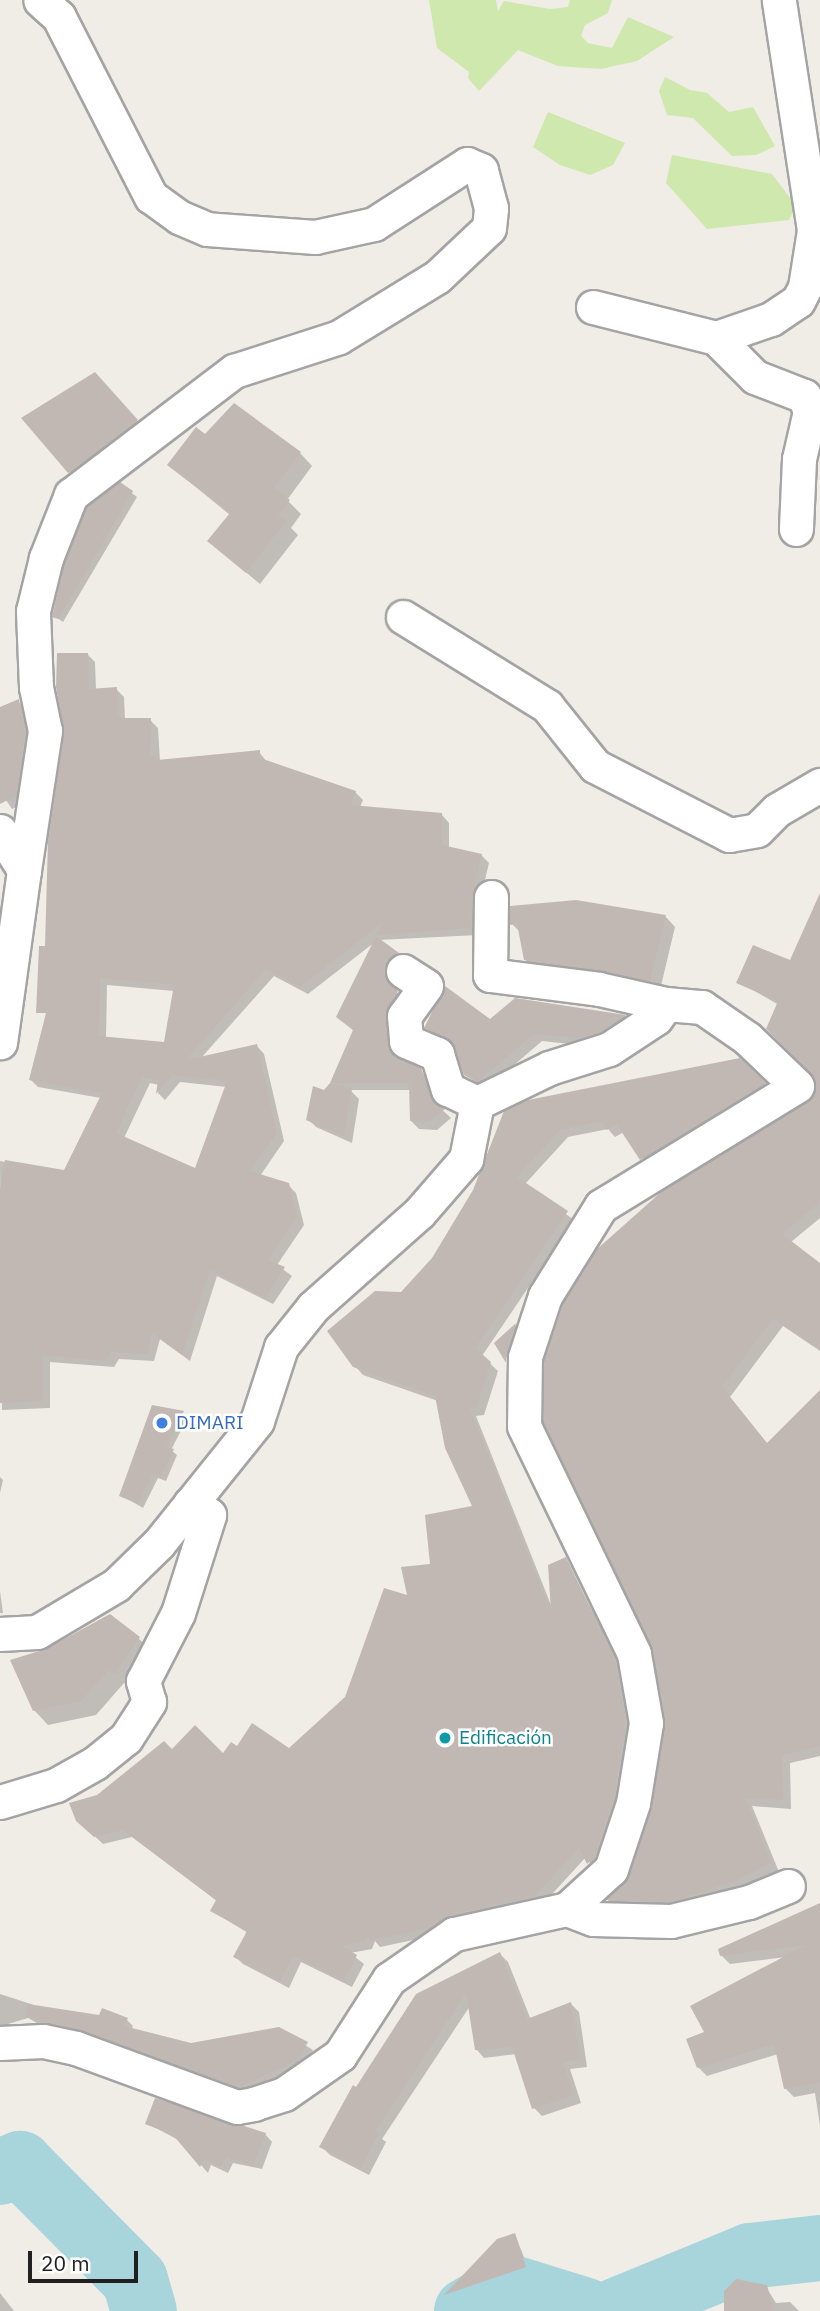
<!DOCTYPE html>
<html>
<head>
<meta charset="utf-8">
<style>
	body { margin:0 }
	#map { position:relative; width:820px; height:2311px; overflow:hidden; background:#f0ece6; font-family:"IBM Plex Sans",sans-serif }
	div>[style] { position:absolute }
	.grass>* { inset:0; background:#cfe8ae }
	.shadow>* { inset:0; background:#0003 }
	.river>* { height:66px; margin:-33px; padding:0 33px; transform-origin:33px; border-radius:33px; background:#a8d4dc }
	.building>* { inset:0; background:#c1b8b3 }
	.roads { filter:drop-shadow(2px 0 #a4a4a4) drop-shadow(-2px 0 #a4a4a4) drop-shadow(0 2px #a4a4a4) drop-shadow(0 -2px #a4a4a4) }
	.street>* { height:33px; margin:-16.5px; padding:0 16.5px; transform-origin:16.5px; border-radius:16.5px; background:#fff }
	.dots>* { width:19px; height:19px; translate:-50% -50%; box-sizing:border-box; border:4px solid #fff; border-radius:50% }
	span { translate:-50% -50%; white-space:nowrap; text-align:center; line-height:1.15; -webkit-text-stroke:5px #fff; paint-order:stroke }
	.shop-label { font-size:19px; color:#366cbe }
	.left { translate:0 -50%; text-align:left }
	.culture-label { font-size:19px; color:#0d838f }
	.scale { position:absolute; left:28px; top:2251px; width:110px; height:32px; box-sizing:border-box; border:4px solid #202020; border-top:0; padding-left:9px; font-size:21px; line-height:24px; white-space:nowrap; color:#202020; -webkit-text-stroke:5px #fff; paint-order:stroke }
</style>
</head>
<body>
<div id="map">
	<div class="grass">
		<i style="clip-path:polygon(429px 0,496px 0,498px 11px,504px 1px,550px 9px,568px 7px,570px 0,612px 0,608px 13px,585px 25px,581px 36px,588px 43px,612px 48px,628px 17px,674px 37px,637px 61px,601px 69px,558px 66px,518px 50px,479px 91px,468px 78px,469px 72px,437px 48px)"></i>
		<i style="clip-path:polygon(665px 77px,690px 90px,707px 93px,729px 112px,753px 107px,775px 146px,756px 155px,732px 156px,693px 118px,667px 115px,659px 91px)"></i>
		<i style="clip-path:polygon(548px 112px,625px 143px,613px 165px,590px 175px,560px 165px,533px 147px)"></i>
		<i style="clip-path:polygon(672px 155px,772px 174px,796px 206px,789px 220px,707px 229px,666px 183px)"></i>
	</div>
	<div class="shadow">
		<i style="clip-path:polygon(104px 384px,146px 431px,79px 482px,69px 472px)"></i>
		<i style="clip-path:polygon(205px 437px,300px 453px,312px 466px,287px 500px,301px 514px,291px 528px,298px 535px,260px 584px,223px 553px,230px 515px,169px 465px)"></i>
		<i style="clip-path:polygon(120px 484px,137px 497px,63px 622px,54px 616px)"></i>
		<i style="clip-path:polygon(evenodd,87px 654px,95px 662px,96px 690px,116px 689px,124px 697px,125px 720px,150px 720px,158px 728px,160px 761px,259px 752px,267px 762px,355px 792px,363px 800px,360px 807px,442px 815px,449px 823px,449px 848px,481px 855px,489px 863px,479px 905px,478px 935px,378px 940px,405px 961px,391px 978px,393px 989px,405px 1000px,392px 1025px,397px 1057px,429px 1078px,439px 1107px,451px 1118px,437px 1130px,419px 1129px,411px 1121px,411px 1090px,350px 1090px,359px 1099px,352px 1143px,316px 1127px,308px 1119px,331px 1084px,354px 1031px,338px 1017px,375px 942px,308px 994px,274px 976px,201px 1058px,257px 1046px,264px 1054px,284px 1141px,260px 1176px,288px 1185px,296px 1193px,304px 1225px,277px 1265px,292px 1276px,273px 1304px,217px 1276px,190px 1361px,160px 1339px,154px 1361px,119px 1359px,114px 1367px,50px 1362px,50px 1408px,2px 1410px,0 1161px,65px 1172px,101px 1098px,38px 1087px,31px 1080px,63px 956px,87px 654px,107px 985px,174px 991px,166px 1044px,106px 1038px,107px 985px,87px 654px,180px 1082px,227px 1087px,196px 1171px,124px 1138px,150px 1083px,159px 1085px,158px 1093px,165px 1100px,180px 1082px)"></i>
		<i style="clip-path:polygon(18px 702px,26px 709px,33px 741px,23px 804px,12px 809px,0 791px,0 709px)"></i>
		<i style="clip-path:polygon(574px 902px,666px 917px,675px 927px,660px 990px,535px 969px,525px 959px,520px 932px,512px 924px)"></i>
		<i style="clip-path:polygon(820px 945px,820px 1218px,791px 1242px,820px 1290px,820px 1351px,783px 1326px,730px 1397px,768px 1445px,820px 1393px,820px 1756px,790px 1763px,791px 1809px,752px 1806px,779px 1872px,742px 1890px,679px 1910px,616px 1908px,608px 1900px,631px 1876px,653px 1810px,667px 1720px,653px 1645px,545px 1421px,816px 1095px,813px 1072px,779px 1005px,739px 982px,791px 963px)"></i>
		<i style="clip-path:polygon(515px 999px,625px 1016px,632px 1024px,589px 1046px,542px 1041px,486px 1089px,465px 1074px,454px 1045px,426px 1027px,490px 1021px)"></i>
		<i style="clip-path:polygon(740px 1060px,772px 1091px,649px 1166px,624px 1132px,615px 1137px,608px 1129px,568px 1137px,525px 1184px,574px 1220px,482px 1356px,498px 1371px,484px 1415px,476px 1416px,551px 1605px,565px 1559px,623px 1669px,634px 1732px,621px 1807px,596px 1871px,586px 1857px,543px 1904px,437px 1935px,380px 1947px,375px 1941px,372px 1949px,350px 1953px,364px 1964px,352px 1987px,301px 1962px,289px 1988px,243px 1964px,236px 1957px,248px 1933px,212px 1911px,217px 1901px,132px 1837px,103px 1844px,86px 1828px,97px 1796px,172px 1751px,224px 1755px,237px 1749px,290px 1750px,347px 1698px,409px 1598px,475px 1507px,438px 1401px,363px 1375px,355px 1366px,401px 1294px,433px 1259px,474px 1190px,505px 1113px)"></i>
		<i style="clip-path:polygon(516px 1325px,525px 1334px,516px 1371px,496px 1343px)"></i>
		<i style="clip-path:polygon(153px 1407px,188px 1417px,171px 1450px,177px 1455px,166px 1481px,158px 1478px,143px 1508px,121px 1495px)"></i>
		<i style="clip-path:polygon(0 1477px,3px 1480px,0 1493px)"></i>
		<i style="clip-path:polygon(0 1591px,3px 1613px,0 1613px)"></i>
		<i style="clip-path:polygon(138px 1638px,153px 1652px,129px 1687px,124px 1683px,96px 1715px,48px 1725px,34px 1710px)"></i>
		<i style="clip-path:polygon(820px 1905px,820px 2126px,815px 2093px,794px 2097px,785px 2088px,778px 2054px,707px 2076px,698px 2067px,707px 2034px,786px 1957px,730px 1964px,721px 1955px)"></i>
		<i style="clip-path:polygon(500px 1954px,508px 1962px,531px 2020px,571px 2004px,579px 2012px,587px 2067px,570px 2069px,581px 2103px,542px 2116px,534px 2108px,516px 2054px,484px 2058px,476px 2049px,470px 2006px,382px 2139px,386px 2142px,369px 2175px,330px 2155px,322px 2147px,357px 2089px)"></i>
		<i style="clip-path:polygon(0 1994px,40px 2007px,100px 2017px,103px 2010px,127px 2020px,133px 2026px,131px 2030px,191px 2045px,279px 2029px,313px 2050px,300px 2070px,246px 2093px,90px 2035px,46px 2028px,28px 2018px,8px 2024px,8px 2030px,0 2034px)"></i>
		<i style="clip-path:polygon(147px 2123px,265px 2134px,272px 2142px,262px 2169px,233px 2163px,228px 2173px,211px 2165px,208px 2173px,180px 2141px)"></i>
		<i style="clip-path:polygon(515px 2235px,530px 2272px,450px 2298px,446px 2295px,498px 2241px)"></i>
		<i style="clip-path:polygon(766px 2287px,776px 2303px,790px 2302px,799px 2311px,725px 2311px)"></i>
		<i style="clip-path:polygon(0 2293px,14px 2311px,0 2311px)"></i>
	</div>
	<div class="river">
		<i style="left:0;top:2172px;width:22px;rotate:-22deg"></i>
		<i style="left:20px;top:2164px;width:163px;rotate:45.2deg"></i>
		<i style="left:135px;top:2280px;width:32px;rotate:74deg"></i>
		<i style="left:467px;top:2311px;width:48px;rotate:-29.7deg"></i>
		<i style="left:509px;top:2287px;width:81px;rotate:17.3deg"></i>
		<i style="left:616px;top:2311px;width:145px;rotate:-22.3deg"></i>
		<i style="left:750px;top:2256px;width:70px;rotate:-6.5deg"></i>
	</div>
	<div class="building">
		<i style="clip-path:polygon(95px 372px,138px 420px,68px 473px,21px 418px)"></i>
		<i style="clip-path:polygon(234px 403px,301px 452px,274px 488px,290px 500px,278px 515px,286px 521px,246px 573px,207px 541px,230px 513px,167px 465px,196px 427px,205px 434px)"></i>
		<i style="clip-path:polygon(120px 482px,133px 491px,58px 619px,52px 617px,64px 564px,87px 507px)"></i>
		<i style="clip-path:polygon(evenodd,57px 653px,88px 653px,89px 689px,117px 687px,118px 718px,151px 718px,150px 756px,157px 756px,157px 760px,260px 750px,260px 758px,356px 791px,351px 805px,442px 813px,442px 845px,482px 854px,472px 897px,471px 928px,376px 935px,382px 923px,300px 987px,266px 969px,186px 1060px,257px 1044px,277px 1133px,250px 1171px,289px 1183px,297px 1217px,268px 1260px,285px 1267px,265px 1298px,210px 1270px,182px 1355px,152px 1333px,147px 1354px,111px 1352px,106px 1361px,43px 1355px,43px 1401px,0 1403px,0 1190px,5px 1160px,64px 1170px,102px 1093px,29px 1080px,46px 1013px,36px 1013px,39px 946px,45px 946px,48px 841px,64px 733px,56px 687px,57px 653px,100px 978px,174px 985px,164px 1042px,99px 1036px,100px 978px,57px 653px,159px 1074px,156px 1094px,172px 1075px,227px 1081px,195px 1168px,116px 1133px,142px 1077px,158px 1080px,159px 1074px)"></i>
		<i style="clip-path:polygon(19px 699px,25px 732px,16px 796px,0 804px,0 707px)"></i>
		<i style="clip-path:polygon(820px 893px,820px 1202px,782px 1234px,820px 1263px,820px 1349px,773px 1318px,722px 1387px,767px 1443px,820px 1390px,820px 1746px,782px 1755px,783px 1800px,745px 1798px,771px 1863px,733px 1882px,669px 1902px,606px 1900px,629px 1876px,651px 1809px,665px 1720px,651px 1646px,543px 1422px,544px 1360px,563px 1304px,596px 1250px,660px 1193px,814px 1094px,811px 1073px,766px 1029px,778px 1001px,736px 983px,753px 945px,790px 960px)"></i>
		<i style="clip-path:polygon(576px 900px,666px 915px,650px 981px,524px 960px,517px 924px,510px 925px,510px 906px)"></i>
		<i style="clip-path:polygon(376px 936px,399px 953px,387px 960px,384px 969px,386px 980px,398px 991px,385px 1017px,390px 1052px,421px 1068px,433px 1101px,445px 1109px,429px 1122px,410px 1121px,409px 1083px,330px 1083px,352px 1089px,344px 1137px,306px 1120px,313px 1086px,324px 1090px,330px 1083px,353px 1030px,336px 1017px)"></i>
		<i style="clip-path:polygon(445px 986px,490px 1019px,515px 998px,626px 1015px,601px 1031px,580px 1038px,534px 1034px,477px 1082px,464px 1075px,451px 1041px,424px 1028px)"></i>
		<i style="clip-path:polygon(740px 1058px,766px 1083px,640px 1160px,617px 1125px,606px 1130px,603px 1121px,560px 1130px,517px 1177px,568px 1211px,475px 1348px,491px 1362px,476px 1408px,470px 1408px,551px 1612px,548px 1565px,566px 1557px,615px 1660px,626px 1723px,614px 1798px,594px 1858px,587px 1864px,579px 1848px,535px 1896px,450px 1915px,429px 1928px,371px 1940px,367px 1936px,364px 1941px,342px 1946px,357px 1955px,344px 1981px,293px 1956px,280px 1981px,233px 1957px,247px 1931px,210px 1911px,216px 1900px,123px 1830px,94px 1837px,76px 1821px,69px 1803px,97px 1795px,164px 1741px,172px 1749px,195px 1725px,223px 1753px,231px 1742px,237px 1746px,252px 1723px,289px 1748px,345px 1697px,384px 1588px,407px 1595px,401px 1567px,430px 1564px,425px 1515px,472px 1506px,445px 1448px,435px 1396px,353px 1367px,327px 1331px,375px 1291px,401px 1292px,432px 1258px,473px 1190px,504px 1111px,528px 1100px)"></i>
		<i style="clip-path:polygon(516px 1323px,507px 1351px,506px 1363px,494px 1343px)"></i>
		<i style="clip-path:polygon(152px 1405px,184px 1411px,166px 1447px,174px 1449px,161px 1477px,153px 1474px,138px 1504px,119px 1496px)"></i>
		<i style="clip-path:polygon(110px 1614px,140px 1637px,115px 1674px,109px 1670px,81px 1701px,33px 1711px,10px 1660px,46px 1649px)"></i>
		<i style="clip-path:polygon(820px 1903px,820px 2082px,784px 2089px,774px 2044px,697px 2068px,686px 2039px,704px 2032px,690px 2006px,806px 1945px,720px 1956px,718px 1949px)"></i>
		<i style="clip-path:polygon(500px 1952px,527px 2019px,571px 2002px,580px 2059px,563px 2062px,574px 2095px,532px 2109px,512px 2047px,475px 2050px,466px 1993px,375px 2131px,379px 2133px,361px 2168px,319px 2147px,353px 2085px,356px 2087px,416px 1994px)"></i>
		<i style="clip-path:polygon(28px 2004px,99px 2015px,102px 2008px,128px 2018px,124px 2026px,191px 2043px,279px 2027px,308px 2042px,297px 2061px,239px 2087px,82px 2030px,25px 2017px)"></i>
		<i style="clip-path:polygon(155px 2098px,266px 2133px,253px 2166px,226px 2157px,221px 2167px,204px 2159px,200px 2167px,173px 2135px,145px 2124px)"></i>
		<i style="clip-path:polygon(515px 2233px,526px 2267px,444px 2295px,497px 2239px)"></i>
		<i style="clip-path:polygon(736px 2279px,767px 2285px,774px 2311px,724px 2311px,724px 2291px)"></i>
	</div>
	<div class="roads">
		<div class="street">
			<i style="left:593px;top:307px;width:127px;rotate:14.1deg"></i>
			<i style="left:716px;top:338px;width:55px;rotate:45deg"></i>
			<i style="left:755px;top:377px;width:53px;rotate:21.2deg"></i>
			<i style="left:804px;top:396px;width:16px;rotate:68deg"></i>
			<i style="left:810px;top:411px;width:49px;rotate:102.9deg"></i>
			<i style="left:799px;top:459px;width:70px;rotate:92.5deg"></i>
			<i style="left:716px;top:338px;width:58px;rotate:-19.1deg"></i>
			<i style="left:771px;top:319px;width:32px;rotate:-34deg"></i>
			<i style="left:798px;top:301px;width:16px;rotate:-63deg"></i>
			<i style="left:805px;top:287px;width:58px;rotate:-81deg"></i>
			<i style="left:814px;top:230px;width:233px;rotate:-98.7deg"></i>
			<i style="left:403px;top:617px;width:169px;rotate:31.7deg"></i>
			<i style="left:547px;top:706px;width:77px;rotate:51.3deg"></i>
			<i style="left:595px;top:766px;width:151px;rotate:27.2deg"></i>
			<i style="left:729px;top:835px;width:28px;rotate:-10deg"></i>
			<i style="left:757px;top:830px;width:28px;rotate:-45deg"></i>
			<i style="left:777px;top:810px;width:50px;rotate:-30.2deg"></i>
			<i style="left:0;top:831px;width:46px;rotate:58.4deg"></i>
			<i style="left:24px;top:870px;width:174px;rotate:97.9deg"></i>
			<i style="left:24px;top:870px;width:141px;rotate:-81.4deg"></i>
			<i style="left:45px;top:731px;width:45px;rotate:-101.6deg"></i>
			<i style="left:36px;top:687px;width:76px;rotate:-92.3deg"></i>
			<i style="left:33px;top:611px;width:55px;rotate:-76.2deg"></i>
			<i style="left:46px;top:558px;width:68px;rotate:-68.4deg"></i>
			<i style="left:71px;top:495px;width:205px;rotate:-37.3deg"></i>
			<i style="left:234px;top:371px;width:110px;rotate:-17.9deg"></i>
			<i style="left:339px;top:337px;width:115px;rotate:-31.5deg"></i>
			<i style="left:437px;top:277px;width:71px;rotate:-43.3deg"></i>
			<i style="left:489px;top:228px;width:20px;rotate:-84deg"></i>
			<i style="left:491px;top:208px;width:39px;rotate:-105deg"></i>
			<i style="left:481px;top:170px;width:15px;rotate:-157deg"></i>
			<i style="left:467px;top:164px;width:111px;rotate:147.2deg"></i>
			<i style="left:374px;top:224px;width:60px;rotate:167.6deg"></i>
			<i style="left:315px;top:237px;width:108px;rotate:-175.8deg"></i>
			<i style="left:207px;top:229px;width:30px;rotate:-157deg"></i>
			<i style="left:179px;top:217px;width:34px;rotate:-144deg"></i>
			<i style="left:151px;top:197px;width:202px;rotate:-117.1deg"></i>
			<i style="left:59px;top:17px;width:25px;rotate:-138deg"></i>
			<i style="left:491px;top:897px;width:78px;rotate:90.7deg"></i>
			<i style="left:490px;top:975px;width:110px;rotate:7.3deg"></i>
			<i style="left:599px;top:989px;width:69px;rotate:12.6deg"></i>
			<i style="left:403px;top:971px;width:27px;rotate:33deg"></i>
			<i style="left:426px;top:986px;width:37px;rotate:126deg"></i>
			<i style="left:404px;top:1016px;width:25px;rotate:85deg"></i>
			<i style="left:406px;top:1041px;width:34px;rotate:23deg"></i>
			<i style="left:437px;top:1054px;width:37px;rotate:73deg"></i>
			<i style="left:448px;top:1089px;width:32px;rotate:26deg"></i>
			<i style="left:0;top:1634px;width:37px;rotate:-3deg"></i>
			<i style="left:37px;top:1632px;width:92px;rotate:-30.7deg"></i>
			<i style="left:116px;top:1585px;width:60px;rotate:-44.3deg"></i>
			<i style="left:159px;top:1543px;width:156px;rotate:-51.2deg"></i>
			<i style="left:257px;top:1421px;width:78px;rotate:-72deg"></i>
			<i style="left:281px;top:1347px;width:51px;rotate:-51.3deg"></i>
			<i style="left:313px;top:1307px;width:142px;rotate:-41.6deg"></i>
			<i style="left:419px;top:1213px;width:72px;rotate:-49deg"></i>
			<i style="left:466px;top:1159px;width:57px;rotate:-78.9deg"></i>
			<i style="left:477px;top:1103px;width:80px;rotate:-25.9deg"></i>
			<i style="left:549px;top:1068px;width:63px;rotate:-17.6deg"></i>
			<i style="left:609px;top:1049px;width:56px;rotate:-33.4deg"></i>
			<i style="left:656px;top:1018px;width:17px;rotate:-54deg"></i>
			<i style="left:666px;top:1004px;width:36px;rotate:5deg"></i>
			<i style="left:702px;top:1007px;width:55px;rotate:34.6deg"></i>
			<i style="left:747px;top:1038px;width:69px;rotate:43.8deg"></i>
			<i style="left:797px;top:1086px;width:230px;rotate:148.5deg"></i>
			<i style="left:601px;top:1206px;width:106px;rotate:121.9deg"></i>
			<i style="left:545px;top:1296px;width:64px;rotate:108.2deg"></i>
			<i style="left:525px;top:1357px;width:69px;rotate:90.8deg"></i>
			<i style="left:524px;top:1426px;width:253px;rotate:64.2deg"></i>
			<i style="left:634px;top:1654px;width:70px;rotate:80.1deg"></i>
			<i style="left:646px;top:1723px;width:81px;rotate:99.2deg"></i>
			<i style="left:633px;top:1803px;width:70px;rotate:108.4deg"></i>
			<i style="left:611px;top:1869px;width:59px;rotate:137.7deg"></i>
			<i style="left:567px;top:1909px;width:116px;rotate:167.5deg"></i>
			<i style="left:454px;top:1934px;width:79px;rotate:145.3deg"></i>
			<i style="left:389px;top:1979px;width:90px;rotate:122.8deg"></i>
			<i style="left:340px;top:2055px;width:68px;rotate:145.1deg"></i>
			<i style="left:284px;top:2094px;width:32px;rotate:162deg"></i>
			<i style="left:254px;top:2104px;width:17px;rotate:170deg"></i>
			<i style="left:237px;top:2107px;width:171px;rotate:-159.9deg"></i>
			<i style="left:76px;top:2048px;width:34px;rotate:-168deg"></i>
			<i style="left:43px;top:2041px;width:43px;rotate:177.3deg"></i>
			<i style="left:0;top:1802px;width:59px;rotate:-16.9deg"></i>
			<i style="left:56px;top:1785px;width:45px;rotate:-29.4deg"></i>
			<i style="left:95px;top:1763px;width:40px;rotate:-39deg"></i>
			<i style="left:126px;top:1738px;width:43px;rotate:-57.4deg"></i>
			<i style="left:149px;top:1702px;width:22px;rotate:-106deg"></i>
			<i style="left:143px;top:1681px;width:76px;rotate:-62.8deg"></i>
			<i style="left:178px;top:1613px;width:103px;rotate:-72.4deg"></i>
			<i style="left:209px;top:1515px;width:22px;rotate:-148deg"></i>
			<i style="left:567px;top:1909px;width:28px;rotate:21deg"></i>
			<i style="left:593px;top:1919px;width:78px;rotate:1.5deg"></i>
			<i style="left:671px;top:1921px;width:80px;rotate:-13.7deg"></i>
			<i style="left:749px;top:1902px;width:42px;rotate:-22.3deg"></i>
		</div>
	</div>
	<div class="dots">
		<i style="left:162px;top:1423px;background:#3f7fe0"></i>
		<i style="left:445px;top:1738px;background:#0f9aa8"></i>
	</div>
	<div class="shop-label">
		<span class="left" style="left:176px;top:1423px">DIMARI</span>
	</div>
	<div class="culture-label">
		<span class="left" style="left:459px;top:1738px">Edificación</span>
	</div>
	<div class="scale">20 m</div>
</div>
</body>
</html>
